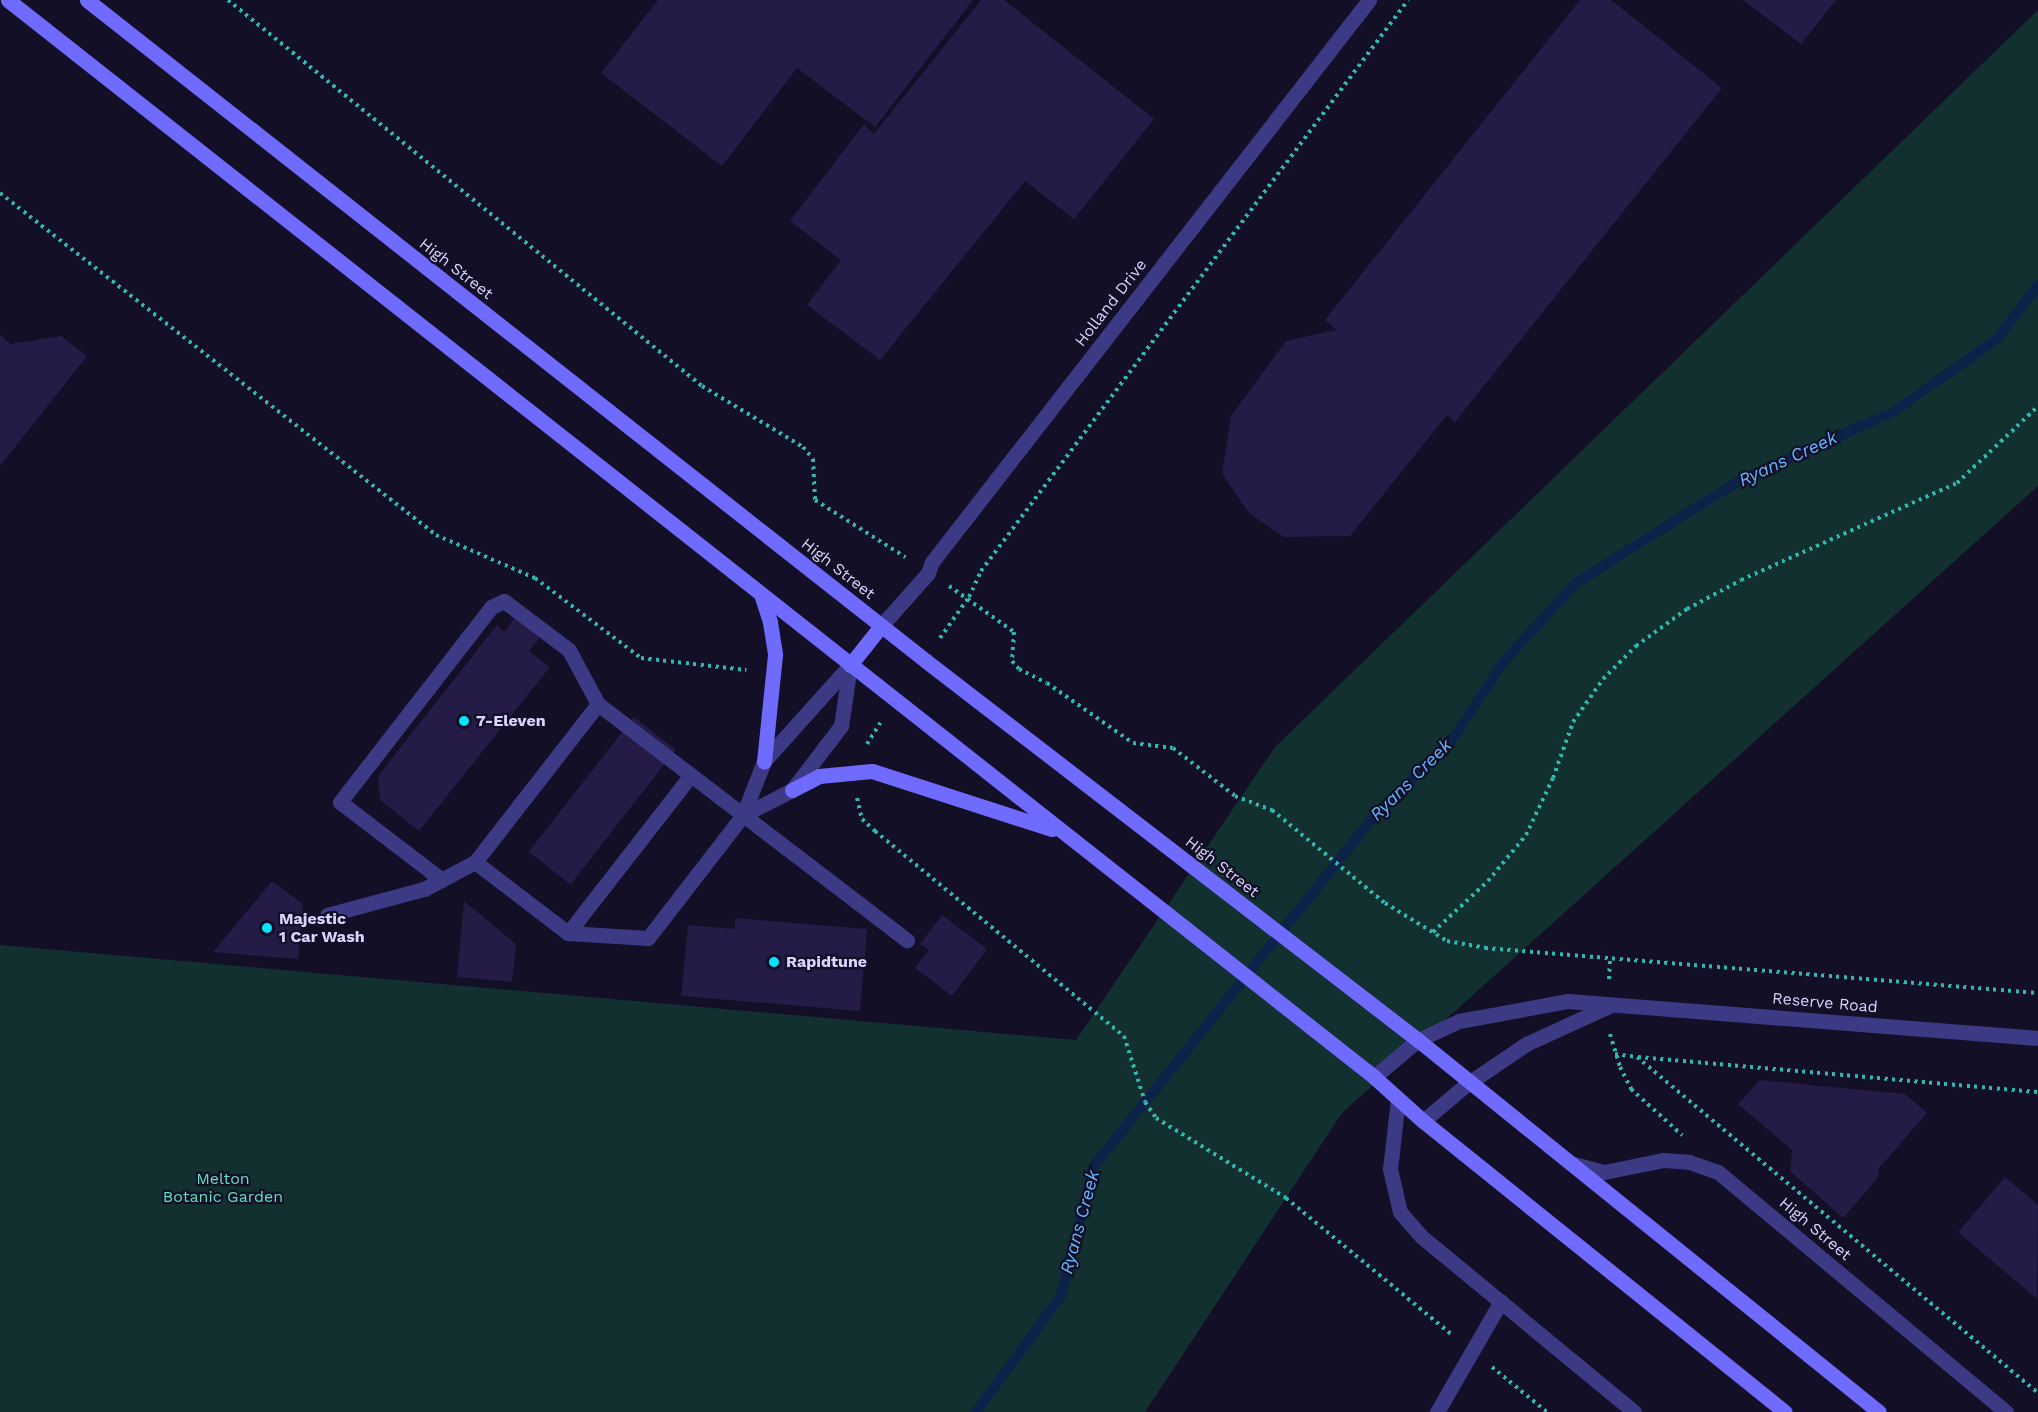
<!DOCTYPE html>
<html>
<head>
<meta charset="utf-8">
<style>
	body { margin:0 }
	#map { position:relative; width:2038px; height:1412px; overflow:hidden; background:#130f26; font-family:"Work Sans",sans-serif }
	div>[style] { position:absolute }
	.green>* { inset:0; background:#12302f }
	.stream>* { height:10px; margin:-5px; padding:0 5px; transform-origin:5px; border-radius:5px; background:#0c2248 }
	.building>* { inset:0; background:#241b47; transform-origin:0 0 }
	.path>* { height:4px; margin-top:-2px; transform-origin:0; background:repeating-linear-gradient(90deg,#2fb8b0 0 3px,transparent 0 7.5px) }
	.service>* { height:15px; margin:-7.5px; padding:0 7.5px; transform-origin:7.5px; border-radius:7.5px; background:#3d3a85 }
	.minor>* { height:15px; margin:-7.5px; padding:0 7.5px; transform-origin:7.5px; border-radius:7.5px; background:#3d3a85 }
	.secondary>* { height:15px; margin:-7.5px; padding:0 7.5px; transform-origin:7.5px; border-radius:7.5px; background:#6f6bff }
	.dots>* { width:16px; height:16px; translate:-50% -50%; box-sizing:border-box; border:3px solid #130f26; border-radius:50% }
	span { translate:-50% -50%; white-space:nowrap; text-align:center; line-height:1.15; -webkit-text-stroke:4.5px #130f26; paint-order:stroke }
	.street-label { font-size:16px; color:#d9d4ff }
	.poi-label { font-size:16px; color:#d9d4ff; font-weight:700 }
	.left { translate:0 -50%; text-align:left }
	.park-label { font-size:16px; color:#5fe0c0 }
	.water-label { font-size:18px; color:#62b6ff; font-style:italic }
</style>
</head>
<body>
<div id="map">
	<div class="green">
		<i style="clip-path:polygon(2038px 10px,2038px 486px,1342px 1113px,1145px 1412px,0 1412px,0 945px,1076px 1040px,1275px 747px)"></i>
	</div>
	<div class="stream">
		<i style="left:976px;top:1412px;width:144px;rotate:-53.8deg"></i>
		<i style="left:1061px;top:1296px;width:134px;rotate:-75.8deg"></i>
		<i style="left:1094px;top:1166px;width:448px;rotate:-51.3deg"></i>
		<i style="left:1374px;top:816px;width:102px;rotate:-43.4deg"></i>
		<i style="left:1448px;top:746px;width:103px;rotate:-56.5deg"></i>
		<i style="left:1505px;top:660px;width:105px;rotate:-47.3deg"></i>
		<i style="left:1576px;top:583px;width:190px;rotate:-32.1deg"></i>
		<i style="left:1737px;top:482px;width:173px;rotate:-24.2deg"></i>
		<i style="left:1895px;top:411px;width:126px;rotate:-35.3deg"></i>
		<i style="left:1998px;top:338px;width:66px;rotate:-53deg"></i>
	</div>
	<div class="building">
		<i style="clip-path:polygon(658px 0,973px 0,875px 127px,797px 68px,722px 166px,601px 73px)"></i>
		<i style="clip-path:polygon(981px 0,1004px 0,1154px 119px,1074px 219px,1025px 181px,880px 360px,807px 305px,841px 260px,790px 221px,864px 124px,874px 134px)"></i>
		<i style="clip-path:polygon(1580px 0,1611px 0,1722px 88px,1455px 422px,1447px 415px,1350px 536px,1284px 537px,1249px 513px,1222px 474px,1231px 416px,1286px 341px,1337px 330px,1325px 320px)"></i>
		<i style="clip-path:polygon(1743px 0,1836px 0,1801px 44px)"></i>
		<i style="clip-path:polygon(0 335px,11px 344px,61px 336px,87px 356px,0 466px)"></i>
		<i style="clip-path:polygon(517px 615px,542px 635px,529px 651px,550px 667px,419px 831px,380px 800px,378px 776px,497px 625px,504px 632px)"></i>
		<i style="left:634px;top:717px;width:53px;height:171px;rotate:38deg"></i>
		<i style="clip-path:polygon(272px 881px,303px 904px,298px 959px,213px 952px)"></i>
		<i style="clip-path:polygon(464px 901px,516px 944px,512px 982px,457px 977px)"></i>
		<i style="clip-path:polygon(942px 915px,987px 949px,952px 996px,915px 968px,929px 950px,920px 944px)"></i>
		<i style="clip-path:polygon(735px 918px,867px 929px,860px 1011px,681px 996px,688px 925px,735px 929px)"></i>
		<i style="clip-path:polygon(1760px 1080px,1905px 1094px,1927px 1113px,1879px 1168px,1877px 1179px,1843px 1218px,1790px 1171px,1792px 1150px,1738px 1104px)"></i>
		<i style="clip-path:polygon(2005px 1177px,2038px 1205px,2037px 1299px,1958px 1232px)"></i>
	</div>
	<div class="path">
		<i style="left:228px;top:0;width:611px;rotate:39.16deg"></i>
		<i style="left:702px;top:386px;width:118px;rotate:31.1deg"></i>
		<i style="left:803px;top:447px;width:16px;rotate:50deg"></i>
		<i style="left:813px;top:459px;width:41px;rotate:87.2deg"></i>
		<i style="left:815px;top:500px;width:107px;rotate:32.3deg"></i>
		<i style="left:0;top:193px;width:554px;rotate:38.11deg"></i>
		<i style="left:436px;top:535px;width:108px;rotate:23.5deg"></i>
		<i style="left:535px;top:578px;width:133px;rotate:37deg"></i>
		<i style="left:641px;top:658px;width:106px;rotate:6.5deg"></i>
		<i style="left:949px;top:586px;width:80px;rotate:35.3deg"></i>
		<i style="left:1014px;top:632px;width:29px;rotate:94deg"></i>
		<i style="left:1012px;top:661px;width:11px;rotate:49deg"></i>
		<i style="left:1019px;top:669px;width:31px;rotate:27deg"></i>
		<i style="left:1047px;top:683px;width:105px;rotate:34.9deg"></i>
		<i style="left:1133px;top:743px;width:40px;rotate:7.1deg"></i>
		<i style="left:1173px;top:748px;width:78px;rotate:37.7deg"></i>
		<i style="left:1235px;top:796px;width:40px;rotate:21deg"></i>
		<i style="left:1272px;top:810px;width:146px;rotate:39.5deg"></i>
		<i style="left:1385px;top:903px;width:73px;rotate:31.5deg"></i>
		<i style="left:1447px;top:941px;width:39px;rotate:10deg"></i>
		<i style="left:1485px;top:948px;width:555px;rotate:4.65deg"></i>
		<i style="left:940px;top:638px;width:50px;rotate:-54.7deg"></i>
		<i style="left:969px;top:597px;width:29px;rotate:-65deg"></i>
		<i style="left:981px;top:571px;width:713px;rotate:-53.21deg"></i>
		<i style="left:867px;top:744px;width:25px;rotate:-58deg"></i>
		<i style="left:857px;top:798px;width:22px;rotate:77deg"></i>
		<i style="left:862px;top:819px;width:18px;rotate:43deg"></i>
		<i style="left:875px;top:831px;width:323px;rotate:39.5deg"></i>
		<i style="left:1124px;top:1036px;width:69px;rotate:72.3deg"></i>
		<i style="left:1145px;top:1102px;width:19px;rotate:55deg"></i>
		<i style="left:1156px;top:1118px;width:153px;rotate:31.6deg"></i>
		<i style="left:1286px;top:1198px;width:214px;rotate:39.5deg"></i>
		<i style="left:1433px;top:932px;width:75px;rotate:-42.8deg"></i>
		<i style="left:1488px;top:881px;width:60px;rotate:-50.4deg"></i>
		<i style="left:1526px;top:835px;width:63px;rotate:-64.7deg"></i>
		<i style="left:1553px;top:778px;width:59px;rotate:-70.3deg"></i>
		<i style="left:1573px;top:722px;width:52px;rotate:-55.1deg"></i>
		<i style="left:1603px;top:679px;width:47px;rotate:-45deg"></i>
		<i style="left:1636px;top:646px;width:63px;rotate:-36deg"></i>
		<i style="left:1687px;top:609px;width:61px;rotate:-28.2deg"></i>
		<i style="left:1741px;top:580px;width:237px;rotate:-24.2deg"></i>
		<i style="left:1957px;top:483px;width:112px;rotate:-43.5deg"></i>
		<i style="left:1609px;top:979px;width:21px;rotate:-87deg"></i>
		<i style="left:1610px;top:1034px;width:34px;rotate:73deg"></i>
		<i style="left:1620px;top:1067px;width:25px;rotate:63deg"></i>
		<i style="left:1631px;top:1089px;width:69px;rotate:42deg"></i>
		<i style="left:1615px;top:1054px;width:22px;rotate:8deg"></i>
		<i style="left:1637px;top:1057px;width:523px;rotate:39.96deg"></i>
		<i style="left:1638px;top:1057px;width:402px;rotate:5deg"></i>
		<i style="left:1492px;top:1367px;width:71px;rotate:39.3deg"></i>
	</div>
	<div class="service">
		<i style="left:743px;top:815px;width:55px;rotate:-27deg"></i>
		<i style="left:792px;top:790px;width:81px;rotate:-52.6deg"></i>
		<i style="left:841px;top:726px;width:62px;rotate:-81.6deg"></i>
		<i style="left:475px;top:862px;width:117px;rotate:37.4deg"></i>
		<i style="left:568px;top:933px;width:80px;rotate:3.6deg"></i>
		<i style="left:648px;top:938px;width:155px;rotate:-52.3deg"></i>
		<i style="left:743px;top:815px;width:58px;rotate:-68.7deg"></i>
		<i style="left:764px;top:761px;width:129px;rotate:-48.1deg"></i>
		<i style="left:442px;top:880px;width:128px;rotate:-142.6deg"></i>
		<i style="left:340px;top:802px;width:247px;rotate:-52.2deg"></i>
		<i style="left:491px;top:607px;width:14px;rotate:-25deg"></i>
		<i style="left:504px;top:601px;width:81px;rotate:37deg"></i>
		<i style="left:569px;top:650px;width:61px;rotate:61.8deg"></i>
		<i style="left:327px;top:915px;width:100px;rotate:-15deg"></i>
		<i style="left:424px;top:889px;width:58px;rotate:-27.9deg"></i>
		<i style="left:475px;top:862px;width:200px;rotate:-52.1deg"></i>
		<i style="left:598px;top:704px;width:389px;rotate:37.4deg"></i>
		<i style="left:568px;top:933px;width:200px;rotate:-52.1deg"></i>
		<i style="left:1398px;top:1099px;width:70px;rotate:96.5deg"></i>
		<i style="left:1390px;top:1169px;width:44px;rotate:76.9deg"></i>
		<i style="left:1400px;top:1212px;width:33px;rotate:49deg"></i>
		<i style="left:1422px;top:1237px;width:275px;rotate:39.5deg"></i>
		<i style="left:1570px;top:1163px;width:35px;rotate:15deg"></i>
		<i style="left:1604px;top:1172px;width:60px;rotate:-11.5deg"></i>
		<i style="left:1663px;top:1160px;width:26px;rotate:4deg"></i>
		<i style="left:1689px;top:1162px;width:31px;rotate:19deg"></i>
		<i style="left:1718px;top:1172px;width:375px;rotate:39.8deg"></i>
		<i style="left:1437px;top:1412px;width:128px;rotate:-60deg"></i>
	</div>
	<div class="minor">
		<i style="left:881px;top:626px;width:71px;rotate:-48.4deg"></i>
		<i style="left:928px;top:573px;width:12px;rotate:-70deg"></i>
		<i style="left:932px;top:562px;width:712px;rotate:-52.13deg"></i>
		<i style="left:1374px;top:1077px;width:57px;rotate:-40.1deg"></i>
		<i style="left:1418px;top:1040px;width:45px;rotate:-24.9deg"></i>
		<i style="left:1459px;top:1021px;width:111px;rotate:-10.4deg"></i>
		<i style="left:1568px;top:1001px;width:471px;rotate:4.5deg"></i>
		<i style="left:1423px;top:1121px;width:57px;rotate:-40.1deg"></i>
		<i style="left:1467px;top:1084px;width:71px;rotate:-34.1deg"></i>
		<i style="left:1526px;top:1044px;width:91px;rotate:-24.6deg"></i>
	</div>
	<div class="secondary">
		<i style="left:8px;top:0;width:1740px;rotate:38.25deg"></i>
		<i style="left:1374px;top:1077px;width:66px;rotate:41.9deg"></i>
		<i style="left:1423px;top:1121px;width:464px;rotate:38.8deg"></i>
		<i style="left:87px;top:0;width:1068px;rotate:38.23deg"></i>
		<i style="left:926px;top:661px;width:621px;rotate:37.61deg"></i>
		<i style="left:1418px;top:1040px;width:592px;rotate:38.9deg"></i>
		<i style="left:761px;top:594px;width:29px;rotate:72deg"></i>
		<i style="left:770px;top:622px;width:33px;rotate:81deg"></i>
		<i style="left:775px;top:655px;width:107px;rotate:95.9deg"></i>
		<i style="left:850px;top:665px;width:50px;rotate:-51.5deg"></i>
		<i style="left:792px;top:790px;width:30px;rotate:-27deg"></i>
		<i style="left:819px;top:776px;width:53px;rotate:-5.4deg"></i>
		<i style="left:872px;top:771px;width:189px;rotate:17.9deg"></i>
	</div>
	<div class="dots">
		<i style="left:464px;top:721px;background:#00e5ff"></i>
		<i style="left:267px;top:928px;background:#00e5ff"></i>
		<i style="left:774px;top:962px;background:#00e5ff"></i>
	</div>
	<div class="street-label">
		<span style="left:456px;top:269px;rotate:38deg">High Street</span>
		<span style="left:1111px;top:303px;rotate:-52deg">Holland Drive</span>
		<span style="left:838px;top:569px;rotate:38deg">High Street</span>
		<span style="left:1222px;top:867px;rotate:38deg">High Street</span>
		<span style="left:1825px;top:1003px;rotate:5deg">Reserve Road</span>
		<span style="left:1815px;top:1229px;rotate:40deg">High Street</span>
	</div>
	<div class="poi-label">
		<span class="left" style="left:476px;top:721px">7-Eleven</span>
		<span class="left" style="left:279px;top:928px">Majestic<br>1 Car Wash</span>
		<span class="left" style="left:786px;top:962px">Rapidtune</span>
	</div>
	<div class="park-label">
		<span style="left:223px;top:1188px">Melton<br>Botanic Garden</span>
	</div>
	<div class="water-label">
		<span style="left:1788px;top:459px;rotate:-25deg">Ryans Creek</span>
		<span style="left:1411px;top:780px;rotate:-45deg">Ryans Creek</span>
		<span style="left:1080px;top:1222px;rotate:-75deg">Ryans Creek</span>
	</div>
</div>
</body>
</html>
